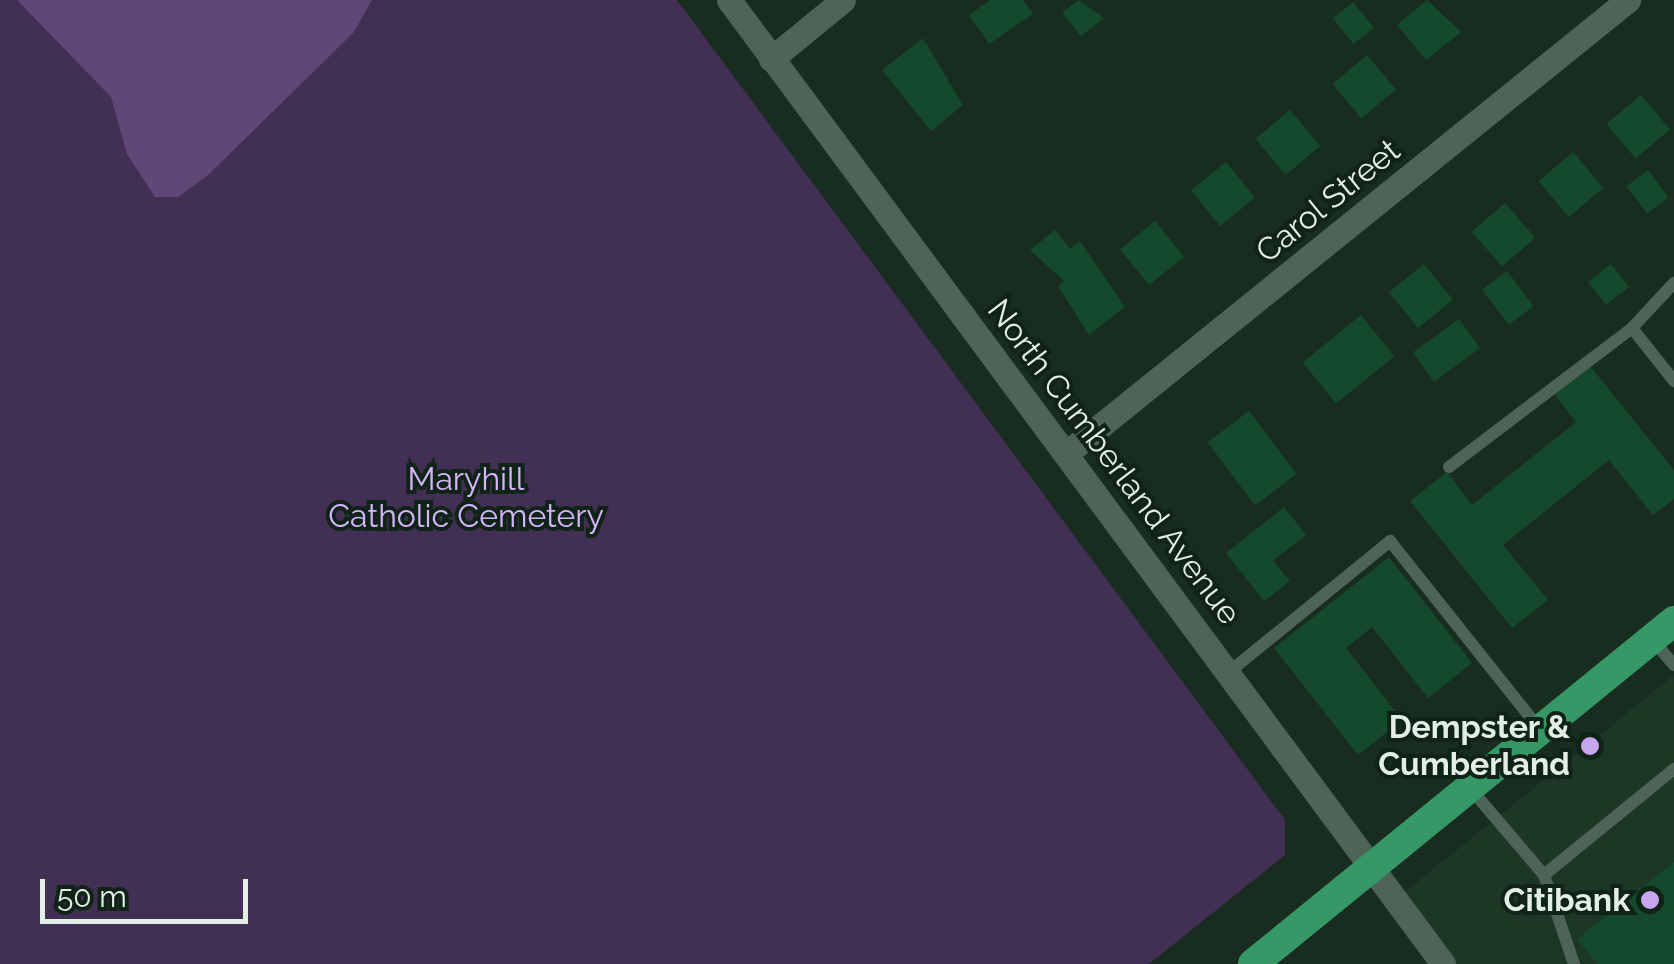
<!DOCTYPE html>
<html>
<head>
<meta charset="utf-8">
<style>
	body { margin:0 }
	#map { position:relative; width:1674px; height:964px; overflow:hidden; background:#192c20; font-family:Raleway,sans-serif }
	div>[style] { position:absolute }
	.built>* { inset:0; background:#1d3727 }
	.green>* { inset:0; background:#412f54 }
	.water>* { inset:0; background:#5e4875 }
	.building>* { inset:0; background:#14492c; transform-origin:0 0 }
	.lane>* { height:12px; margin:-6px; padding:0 6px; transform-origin:6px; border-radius:6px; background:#4f6456 }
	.street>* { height:25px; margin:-12.5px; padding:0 12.5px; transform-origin:12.5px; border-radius:12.5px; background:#4f6456 }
	.primary>* { height:30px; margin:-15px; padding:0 15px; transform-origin:15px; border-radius:15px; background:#369866 }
	.dots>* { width:28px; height:28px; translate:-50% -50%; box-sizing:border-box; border:5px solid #102317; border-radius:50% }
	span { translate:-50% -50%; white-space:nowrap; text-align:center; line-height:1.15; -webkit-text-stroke:8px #102317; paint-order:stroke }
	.street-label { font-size:32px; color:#e3efe6 }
	.park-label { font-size:32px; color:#d6b4fc }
	.poi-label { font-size:32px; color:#e3efe6; font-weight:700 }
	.right { translate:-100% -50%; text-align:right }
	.scale { position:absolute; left:40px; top:879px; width:208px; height:45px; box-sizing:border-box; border:5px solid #e3efe6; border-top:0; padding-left:12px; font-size:30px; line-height:35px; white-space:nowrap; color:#e3efe6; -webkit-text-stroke:8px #102317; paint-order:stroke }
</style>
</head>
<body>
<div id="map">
	<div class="built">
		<i style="clip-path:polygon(1674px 675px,1674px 964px,1452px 964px,1401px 895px)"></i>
	</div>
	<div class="green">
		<i style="clip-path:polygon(0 0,677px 0,1285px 820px,1285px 855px,1149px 964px,0 964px)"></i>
	</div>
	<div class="water">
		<i style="clip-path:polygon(17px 0,372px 0,353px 33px,207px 176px,178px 197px,155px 197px,127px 154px,111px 97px)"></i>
	</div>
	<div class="building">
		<i style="clip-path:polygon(990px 0,1023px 0,1033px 14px,989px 44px,969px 15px)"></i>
		<i style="clip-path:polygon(1079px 0,1104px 18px,1081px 36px,1062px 13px)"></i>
		<i style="clip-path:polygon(1427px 0,1461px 32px,1426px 60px,1397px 25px)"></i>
		<i style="left:1353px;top:2px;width:33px;height:26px;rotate:51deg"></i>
		<i style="clip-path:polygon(923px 38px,963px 105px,931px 131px,882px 70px)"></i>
		<i style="left:1367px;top:55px;width:45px;height:45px;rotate:50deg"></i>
		<i style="left:1641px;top:95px;width:45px;height:45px;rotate:50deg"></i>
		<i style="left:1290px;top:110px;width:47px;height:45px;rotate:50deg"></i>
		<i style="left:1573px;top:152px;width:47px;height:45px;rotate:50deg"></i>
		<i style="left:1226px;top:162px;width:46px;height:45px;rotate:51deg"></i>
		<i style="left:1648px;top:170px;width:34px;height:27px;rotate:53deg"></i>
		<i style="left:1505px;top:203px;width:46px;height:44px;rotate:49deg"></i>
		<i style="left:1155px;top:221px;width:46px;height:45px;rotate:51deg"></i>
		<i style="clip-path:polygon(1055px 230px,1070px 249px,1080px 241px,1125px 307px,1089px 335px,1058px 286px,1064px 281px,1030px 250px)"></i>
		<i style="left:1424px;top:264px;width:46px;height:45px;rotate:51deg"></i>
		<i style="left:1611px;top:264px;width:29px;height:29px;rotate:52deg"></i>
		<i style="left:1507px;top:271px;width:44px;height:31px;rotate:53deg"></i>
		<i style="left:1361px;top:315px;width:53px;height:75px;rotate:51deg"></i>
		<i style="left:1459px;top:319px;width:36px;height:57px;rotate:54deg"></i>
		<i style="clip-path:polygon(1586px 361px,1674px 470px,1674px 499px,1653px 515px,1609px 460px,1503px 545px,1548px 600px,1512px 628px,1410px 501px,1447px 472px,1472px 505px,1576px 422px,1550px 389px)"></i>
		<i style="left:1249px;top:411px;width:79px;height:52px;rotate:53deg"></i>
		<i style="clip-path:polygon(1284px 507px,1306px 535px,1273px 561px,1290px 581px,1264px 601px,1226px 553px)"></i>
		<i style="clip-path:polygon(1389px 557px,1472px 663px,1428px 698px,1372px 627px,1346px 648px,1402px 720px,1358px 755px,1274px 648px)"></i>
		<i style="clip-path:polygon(1674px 862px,1674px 964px,1597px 964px,1577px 939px)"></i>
	</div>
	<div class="lane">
		<i style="left:1632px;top:328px;width:62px;rotate:-47deg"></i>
		<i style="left:1449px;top:467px;width:230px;rotate:-37.2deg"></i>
		<i style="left:1632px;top:328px;width:68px;rotate:51.6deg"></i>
		<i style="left:1652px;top:639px;width:34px;rotate:50deg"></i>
		<i style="left:1229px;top:672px;width:208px;rotate:-39.1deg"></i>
		<i style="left:1390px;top:541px;width:239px;rotate:51.5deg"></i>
		<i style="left:1470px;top:788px;width:114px;rotate:49.6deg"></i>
		<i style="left:1544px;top:875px;width:168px;rotate:-39.2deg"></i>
		<i style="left:1544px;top:875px;width:94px;rotate:71.4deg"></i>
	</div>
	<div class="street">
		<i style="left:729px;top:0;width:1200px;rotate:53.47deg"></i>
		<i style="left:771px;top:59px;width:93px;rotate:-39.3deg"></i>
		<i style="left:1068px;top:452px;width:720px;rotate:-38.91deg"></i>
	</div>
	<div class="primary">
		<i style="left:1253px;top:964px;width:543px;rotate:-39.17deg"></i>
	</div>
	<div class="dots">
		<i style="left:1590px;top:746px;background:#c8a5ef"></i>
		<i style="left:1650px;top:900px;background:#c8a5ef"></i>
	</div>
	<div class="street-label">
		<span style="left:1328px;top:201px;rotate:-39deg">Carol Street</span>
		<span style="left:1114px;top:462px;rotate:53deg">North Cumberland Avenue</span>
	</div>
	<div class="park-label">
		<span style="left:466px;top:498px">Maryhill<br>Catholic Cemetery</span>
	</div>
	<div class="poi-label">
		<span class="right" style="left:1570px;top:746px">Dempster &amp;<br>Cumberland</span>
		<span class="right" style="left:1630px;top:900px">Citibank</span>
	</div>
	<div class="scale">50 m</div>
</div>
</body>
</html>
